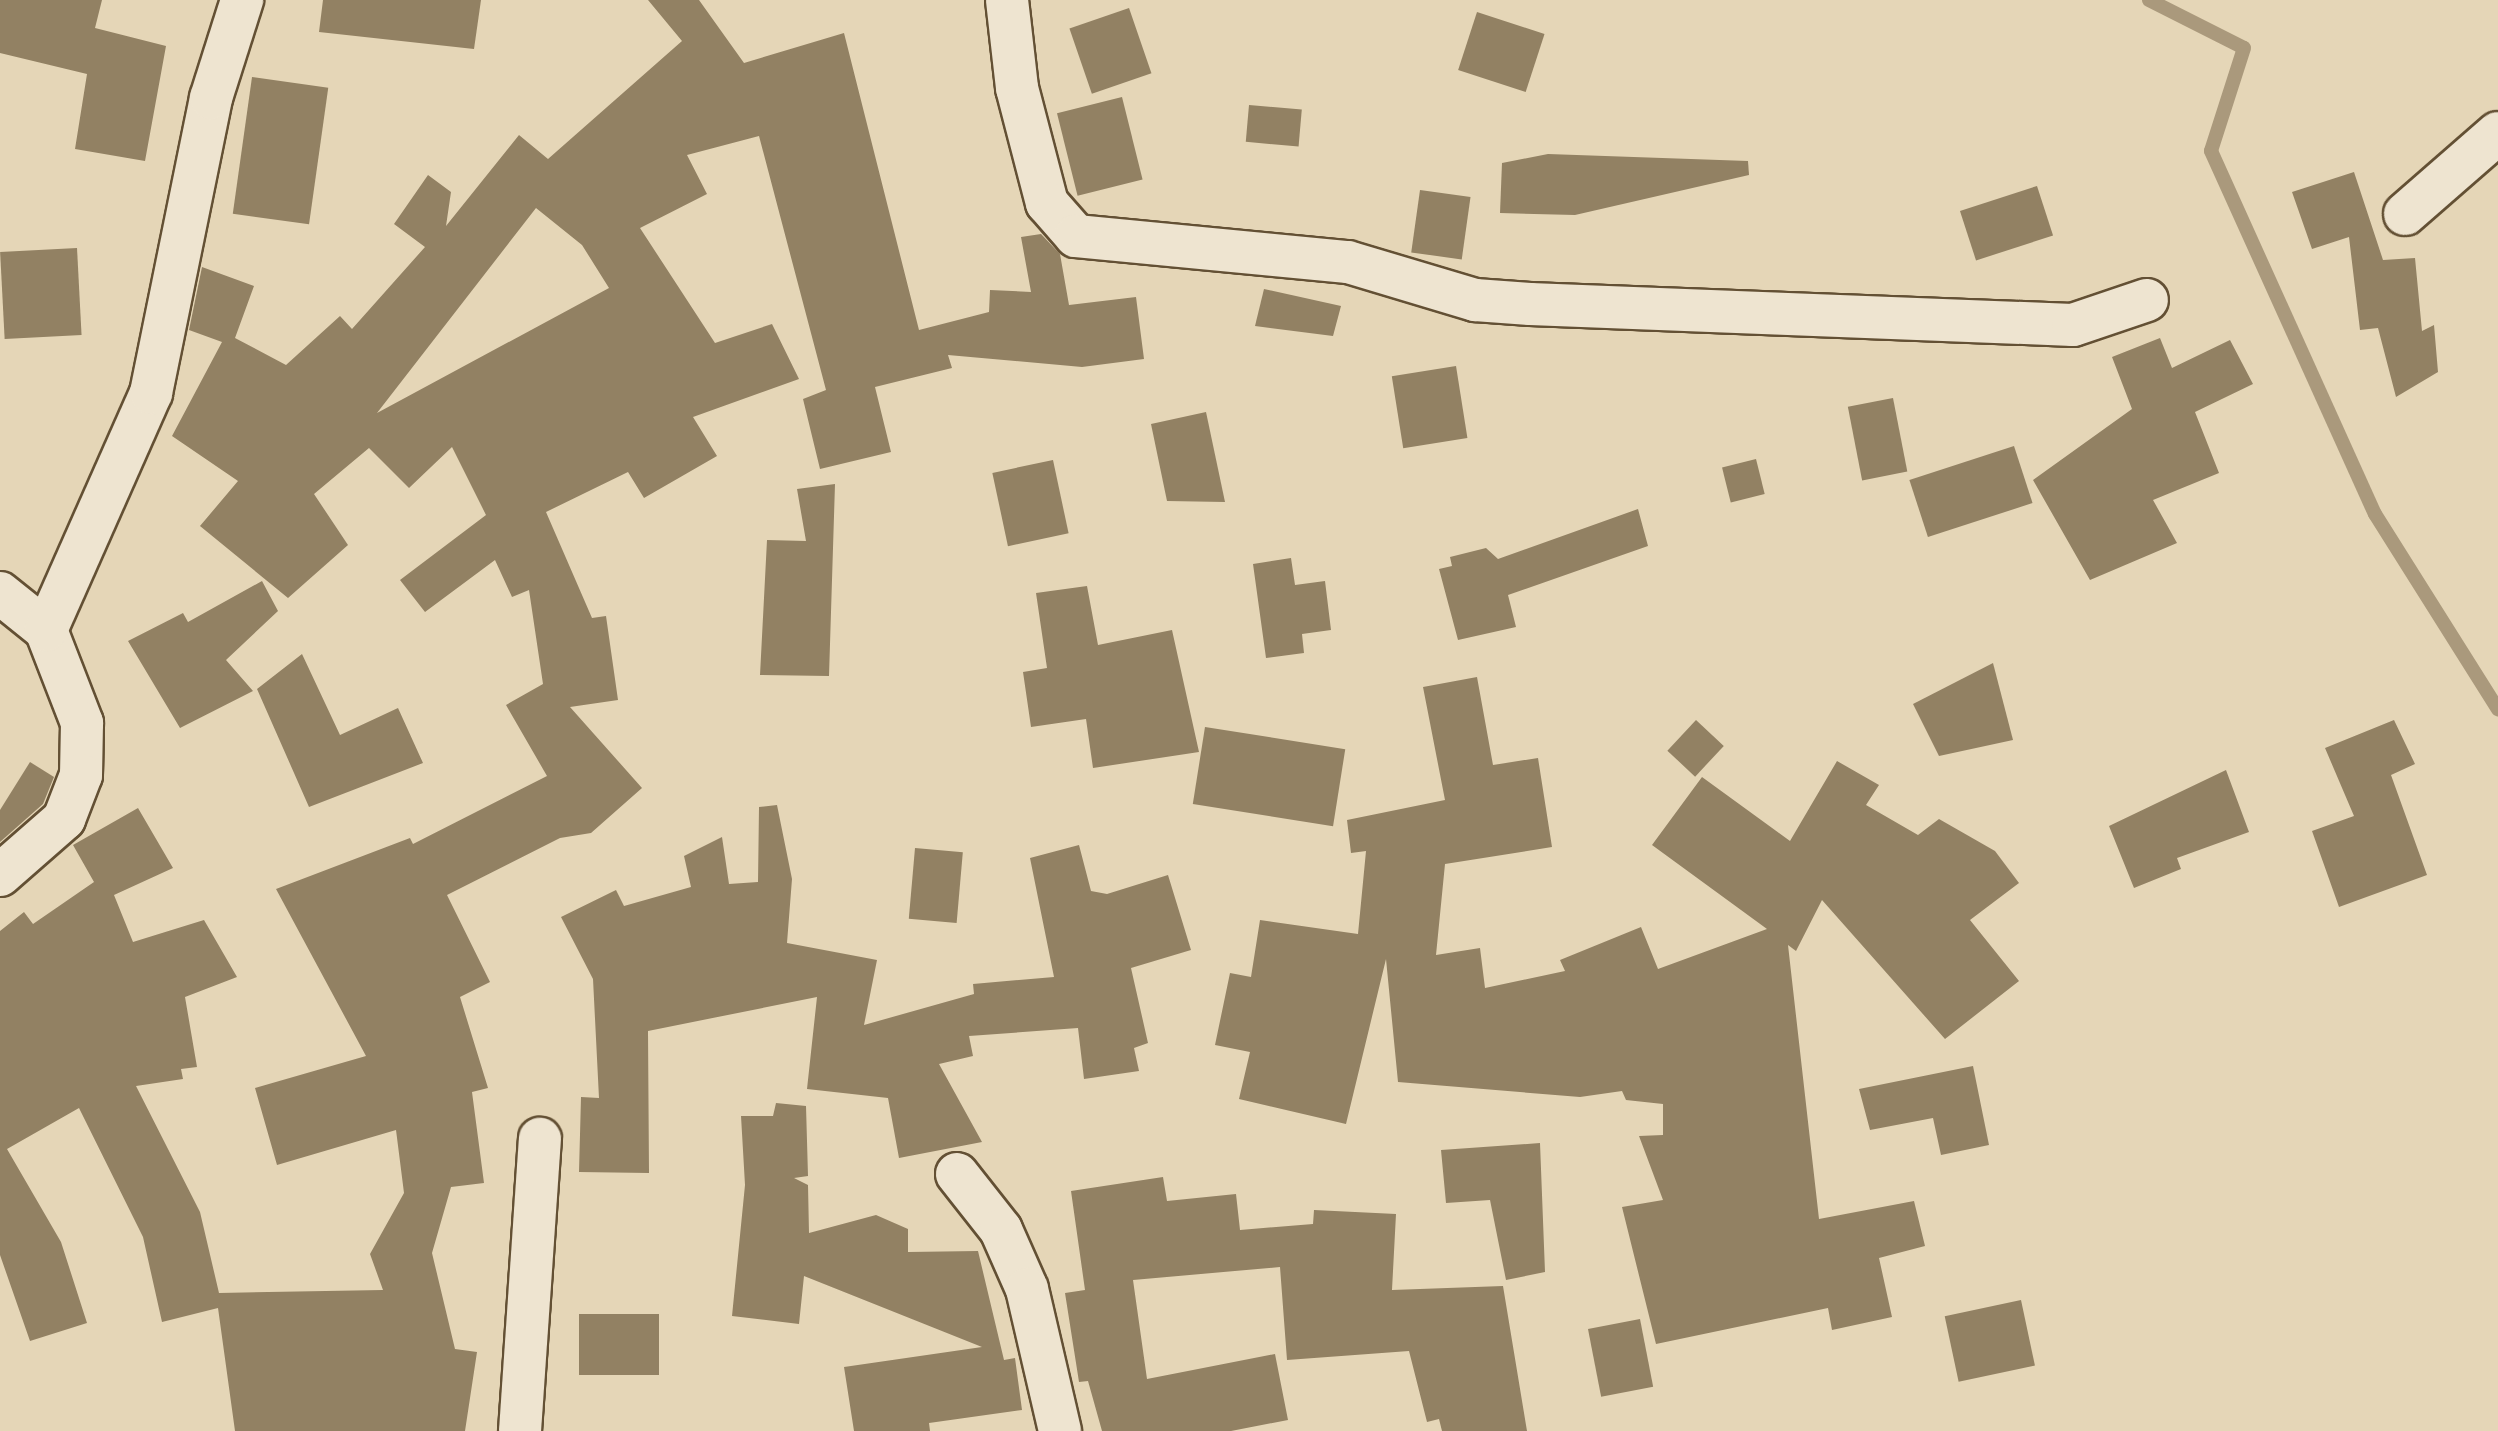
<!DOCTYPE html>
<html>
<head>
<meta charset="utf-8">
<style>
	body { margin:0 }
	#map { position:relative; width:2498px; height:1431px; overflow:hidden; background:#e5d6b7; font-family:Cardo,serif }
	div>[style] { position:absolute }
	.stream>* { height:14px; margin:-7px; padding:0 7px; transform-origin:7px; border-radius:7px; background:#aa997c }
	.building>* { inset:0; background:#928163; transform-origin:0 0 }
	.roads { filter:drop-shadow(2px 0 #635034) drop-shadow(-2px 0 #635034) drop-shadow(0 2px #635034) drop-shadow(0 -2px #635034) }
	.minor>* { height:42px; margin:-21px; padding:0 21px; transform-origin:21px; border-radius:21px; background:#eee4d0 }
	span { translate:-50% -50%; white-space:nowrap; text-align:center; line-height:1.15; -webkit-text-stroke:8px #eee4d0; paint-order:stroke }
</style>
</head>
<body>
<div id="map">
	<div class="stream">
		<i style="left:2149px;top:0;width:106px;rotate:26.8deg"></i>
		<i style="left:2244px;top:48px;width:108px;rotate:107.8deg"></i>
		<i style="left:2211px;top:151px;width:398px;rotate:65.7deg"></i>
		<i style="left:2375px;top:514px;width:231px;rotate:57.8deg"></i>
	</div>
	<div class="building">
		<i style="clip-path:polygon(0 0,102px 0,95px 28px,166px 46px,145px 161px,75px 149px,87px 74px,0 53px)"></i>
		<i style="clip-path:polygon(323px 0,481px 0,474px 49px,319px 32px)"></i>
		<i style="clip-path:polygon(evenodd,648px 0,699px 0,744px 63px,844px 33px,919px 330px,989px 312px,990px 290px,1031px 292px,1021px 237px,1041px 234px,1060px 254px,1069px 305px,1136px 297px,1144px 359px,1082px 367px,948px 355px,952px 368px,875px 387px,891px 452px,820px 469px,803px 399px,826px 390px,759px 136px,687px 155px,707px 194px,640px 228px,715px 343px,772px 324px,799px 379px,693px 417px,717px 456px,644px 498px,628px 472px,546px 512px,592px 618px,606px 616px,618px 700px,570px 707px,642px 788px,591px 833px,560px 838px,447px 895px,490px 982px,460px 997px,488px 1088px,472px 1092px,484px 1183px,451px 1187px,432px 1253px,455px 1349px,477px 1352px,465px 1431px,235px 1431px,218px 1308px,162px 1322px,143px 1237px,79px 1108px,7px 1149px,61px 1242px,87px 1323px,30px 1341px,0 1255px,0 931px,24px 912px,33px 924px,94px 882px,73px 845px,138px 808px,173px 868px,114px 895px,133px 942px,204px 920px,237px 977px,185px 997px,197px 1067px,181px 1069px,183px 1079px,136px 1086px,200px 1212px,219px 1293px,383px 1290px,370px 1254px,404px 1193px,396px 1130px,277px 1165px,255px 1088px,366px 1056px,276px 889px,410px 838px,413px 844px,547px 776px,506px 705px,543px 684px,529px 590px,512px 597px,495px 560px,425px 612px,400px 580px,486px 515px,452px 447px,409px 488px,369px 448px,314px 494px,348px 545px,288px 598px,200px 526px,238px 481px,172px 436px,222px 342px,189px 330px,202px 267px,254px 286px,235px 338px,286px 365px,340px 316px,352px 329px,425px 247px,394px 224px,428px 175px,451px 192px,446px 226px,519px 135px,548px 159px,682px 41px,648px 0,536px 208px,582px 245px,609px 288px,377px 413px,536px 208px)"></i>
		<i style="left:1129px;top:8px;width:69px;height:63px;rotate:71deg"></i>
		<i style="left:1477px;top:12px;width:71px;height:61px;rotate:18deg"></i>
		<i style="left:252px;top:77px;width:77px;height:138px;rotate:8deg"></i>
		<i style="left:1122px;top:97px;width:85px;height:67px;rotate:76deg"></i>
		<i style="left:1249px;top:105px;width:53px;height:37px;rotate:5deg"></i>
		<i style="clip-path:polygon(1548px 154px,1748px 161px,1749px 175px,1575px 215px,1500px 213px,1502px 163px)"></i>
		<i style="clip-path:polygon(2354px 172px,2383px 260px,2415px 258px,2422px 331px,2434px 325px,2438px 372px,2396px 397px,2378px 328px,2360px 330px,2349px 237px,2312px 249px,2292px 192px)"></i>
		<i style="left:2037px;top:186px;width:52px;height:81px;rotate:72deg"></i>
		<i style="left:1420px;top:190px;width:51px;height:63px;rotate:8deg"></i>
		<i style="left:77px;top:248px;width:87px;height:77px;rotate:87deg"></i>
		<i style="clip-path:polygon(1264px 289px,1341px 306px,1333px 336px,1255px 326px)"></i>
		<i style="clip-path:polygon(2160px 338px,2172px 368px,2230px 340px,2253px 384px,2195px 412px,2219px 473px,2153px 500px,2177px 543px,2090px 580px,2033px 480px,2132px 409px,2112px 357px)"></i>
		<i style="left:1456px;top:366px;width:73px;height:65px;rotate:81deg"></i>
		<i style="left:1893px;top:398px;width:75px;height:46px;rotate:79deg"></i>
		<i style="clip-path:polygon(1206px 412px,1225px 502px,1167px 501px,1151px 424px)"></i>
		<i style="left:2014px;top:446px;width:60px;height:110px;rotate:72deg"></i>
		<i style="left:1756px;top:459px;width:36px;height:35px;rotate:76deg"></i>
		<i style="left:1053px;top:460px;width:75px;height:62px;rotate:78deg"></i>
		<i style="clip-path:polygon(835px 484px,829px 676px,760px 675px,767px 540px,806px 541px,797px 489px)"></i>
		<i style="clip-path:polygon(1638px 509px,1648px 546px,1508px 595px,1516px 627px,1458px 640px,1439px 569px,1452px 566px,1450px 557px,1486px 548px,1498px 559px)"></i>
		<i style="clip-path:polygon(1291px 558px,1295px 585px,1325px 581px,1331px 630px,1302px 634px,1304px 653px,1266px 658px,1253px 564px)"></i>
		<i style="clip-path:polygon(262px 581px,278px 611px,226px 660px,253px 691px,180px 728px,128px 641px,183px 613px,188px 622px)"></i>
		<i style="clip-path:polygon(1087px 586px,1098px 645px,1172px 630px,1199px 752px,1093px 768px,1086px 719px,1031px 727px,1023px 672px,1047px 668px,1036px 593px)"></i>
		<i style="clip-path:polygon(302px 654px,340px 735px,398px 708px,423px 763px,309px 807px,257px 689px)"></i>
		<i style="clip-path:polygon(1993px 663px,2013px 740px,1939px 756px,1913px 704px)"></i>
		<i style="clip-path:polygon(1477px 677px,1493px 765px,1538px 758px,1552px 847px,1445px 864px,1436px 955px,1480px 948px,1485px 988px,1565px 971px,1560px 960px,1641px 927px,1658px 969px,1767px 929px,1652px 845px,1702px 777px,1790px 841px,1837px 761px,1879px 785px,1866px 805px,1918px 835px,1939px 819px,1995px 851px,2019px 883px,1970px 920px,2019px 981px,1945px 1039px,1822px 900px,1796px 951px,1788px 945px,1819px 1219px,1914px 1201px,1925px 1246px,1879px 1258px,1892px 1317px,1832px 1330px,1828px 1308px,1656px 1344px,1622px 1207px,1663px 1200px,1639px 1136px,1663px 1135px,1663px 1104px,1626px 1100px,1622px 1091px,1580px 1097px,1398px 1082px,1386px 959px,1346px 1124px,1239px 1099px,1250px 1052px,1215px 1045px,1230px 973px,1251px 977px,1260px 920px,1358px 934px,1366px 851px,1351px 853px,1347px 820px,1445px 800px,1423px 687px)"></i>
		<i style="left:1696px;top:720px;width:38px;height:42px;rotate:43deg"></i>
		<i style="clip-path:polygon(2394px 720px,2415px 764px,2391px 775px,2427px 875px,2339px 907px,2312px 831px,2354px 816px,2325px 748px)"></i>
		<i style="left:1205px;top:727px;width:142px;height:78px;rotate:9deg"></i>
		<i style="clip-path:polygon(30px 762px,54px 777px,43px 804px,0 842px,0 810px)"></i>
		<i style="clip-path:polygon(2226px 770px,2249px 832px,2177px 858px,2181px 869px,2134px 888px,2109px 826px)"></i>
		<i style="clip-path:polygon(777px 805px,792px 879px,787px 943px,877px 960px,864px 1025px,974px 994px,973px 984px,1054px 977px,1030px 858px,1079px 845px,1091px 891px,1107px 894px,1168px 875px,1191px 950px,1131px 968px,1148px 1043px,1134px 1048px,1139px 1071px,1084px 1079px,1078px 1028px,969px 1036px,973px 1056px,939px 1064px,982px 1142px,899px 1158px,888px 1098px,807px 1089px,817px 997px,648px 1031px,649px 1173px,579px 1172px,581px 1097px,599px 1098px,593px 979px,561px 917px,616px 890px,624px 906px,691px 887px,684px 856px,722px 837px,729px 884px,758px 882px,759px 807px)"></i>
		<i style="left:915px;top:848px;width:48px;height:71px;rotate:5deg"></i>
		<i style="clip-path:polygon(1973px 1066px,1989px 1145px,1941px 1155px,1933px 1118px,1870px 1130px,1859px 1089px)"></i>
		<i style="clip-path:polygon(776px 1103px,806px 1106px,808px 1176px,794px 1178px,808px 1185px,809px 1233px,876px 1215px,908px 1229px,908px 1252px,978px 1251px,1004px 1360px,1015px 1358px,1022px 1410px,929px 1423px,930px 1431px,854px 1431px,844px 1367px,982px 1347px,804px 1276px,799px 1324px,732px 1316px,745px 1185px,741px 1116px,773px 1116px)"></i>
		<i style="clip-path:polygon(1540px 1143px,1545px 1272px,1506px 1280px,1490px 1200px,1446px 1203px,1441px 1150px)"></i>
		<i style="clip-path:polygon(1163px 1177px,1167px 1201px,1236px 1194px,1240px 1230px,1313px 1224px,1314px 1210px,1396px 1214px,1392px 1290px,1503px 1286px,1527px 1431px,1442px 1431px,1439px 1419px,1427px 1422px,1409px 1351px,1287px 1360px,1280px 1267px,1133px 1280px,1147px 1379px,1275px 1354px,1288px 1420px,1231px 1431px,1102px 1431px,1088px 1381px,1079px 1382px,1065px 1293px,1085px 1290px,1071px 1191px)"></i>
		<i style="left:2021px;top:1300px;width:67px;height:78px;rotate:78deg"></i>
		<i style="left:659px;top:1314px;width:61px;height:80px;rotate:90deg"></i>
		<i style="left:1640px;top:1319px;width:69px;height:53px;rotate:79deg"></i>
	</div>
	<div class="roads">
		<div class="minor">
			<i style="left:1007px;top:0;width:89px;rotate:83.5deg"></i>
			<i style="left:1017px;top:88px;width:119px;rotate:75.4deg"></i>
			<i style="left:1047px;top:203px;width:44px;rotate:48.7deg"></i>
			<i style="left:1076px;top:236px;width:273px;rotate:5.5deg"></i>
			<i style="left:1348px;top:262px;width:133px;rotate:16.7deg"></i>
			<i style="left:1475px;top:300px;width:55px;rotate:4.2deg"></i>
			<i style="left:1530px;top:304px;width:543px;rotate:2.21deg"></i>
			<i style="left:2073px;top:325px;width:78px;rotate:-18.7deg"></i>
			<i style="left:2405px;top:214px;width:123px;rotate:-41.1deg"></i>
			<i style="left:0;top:593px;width:59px;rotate:38.8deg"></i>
			<i style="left:46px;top:630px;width:100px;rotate:68.8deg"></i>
			<i style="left:82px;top:723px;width:52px;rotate:91.1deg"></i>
			<i style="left:81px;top:775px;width:47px;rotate:111.1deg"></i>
			<i style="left:64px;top:819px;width:85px;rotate:138.8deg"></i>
			<i style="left:46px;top:630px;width:259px;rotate:-66.1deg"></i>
			<i style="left:151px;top:393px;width:301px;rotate:-78.5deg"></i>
			<i style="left:211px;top:98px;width:103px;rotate:-72.4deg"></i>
			<i style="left:957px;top:1174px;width:71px;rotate:51.8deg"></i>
			<i style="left:1001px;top:1230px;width:64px;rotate:66.2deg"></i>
			<i style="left:1027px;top:1289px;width:146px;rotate:76.9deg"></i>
			<i style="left:520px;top:1431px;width:293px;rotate:-86.1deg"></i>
		</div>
	</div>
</div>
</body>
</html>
